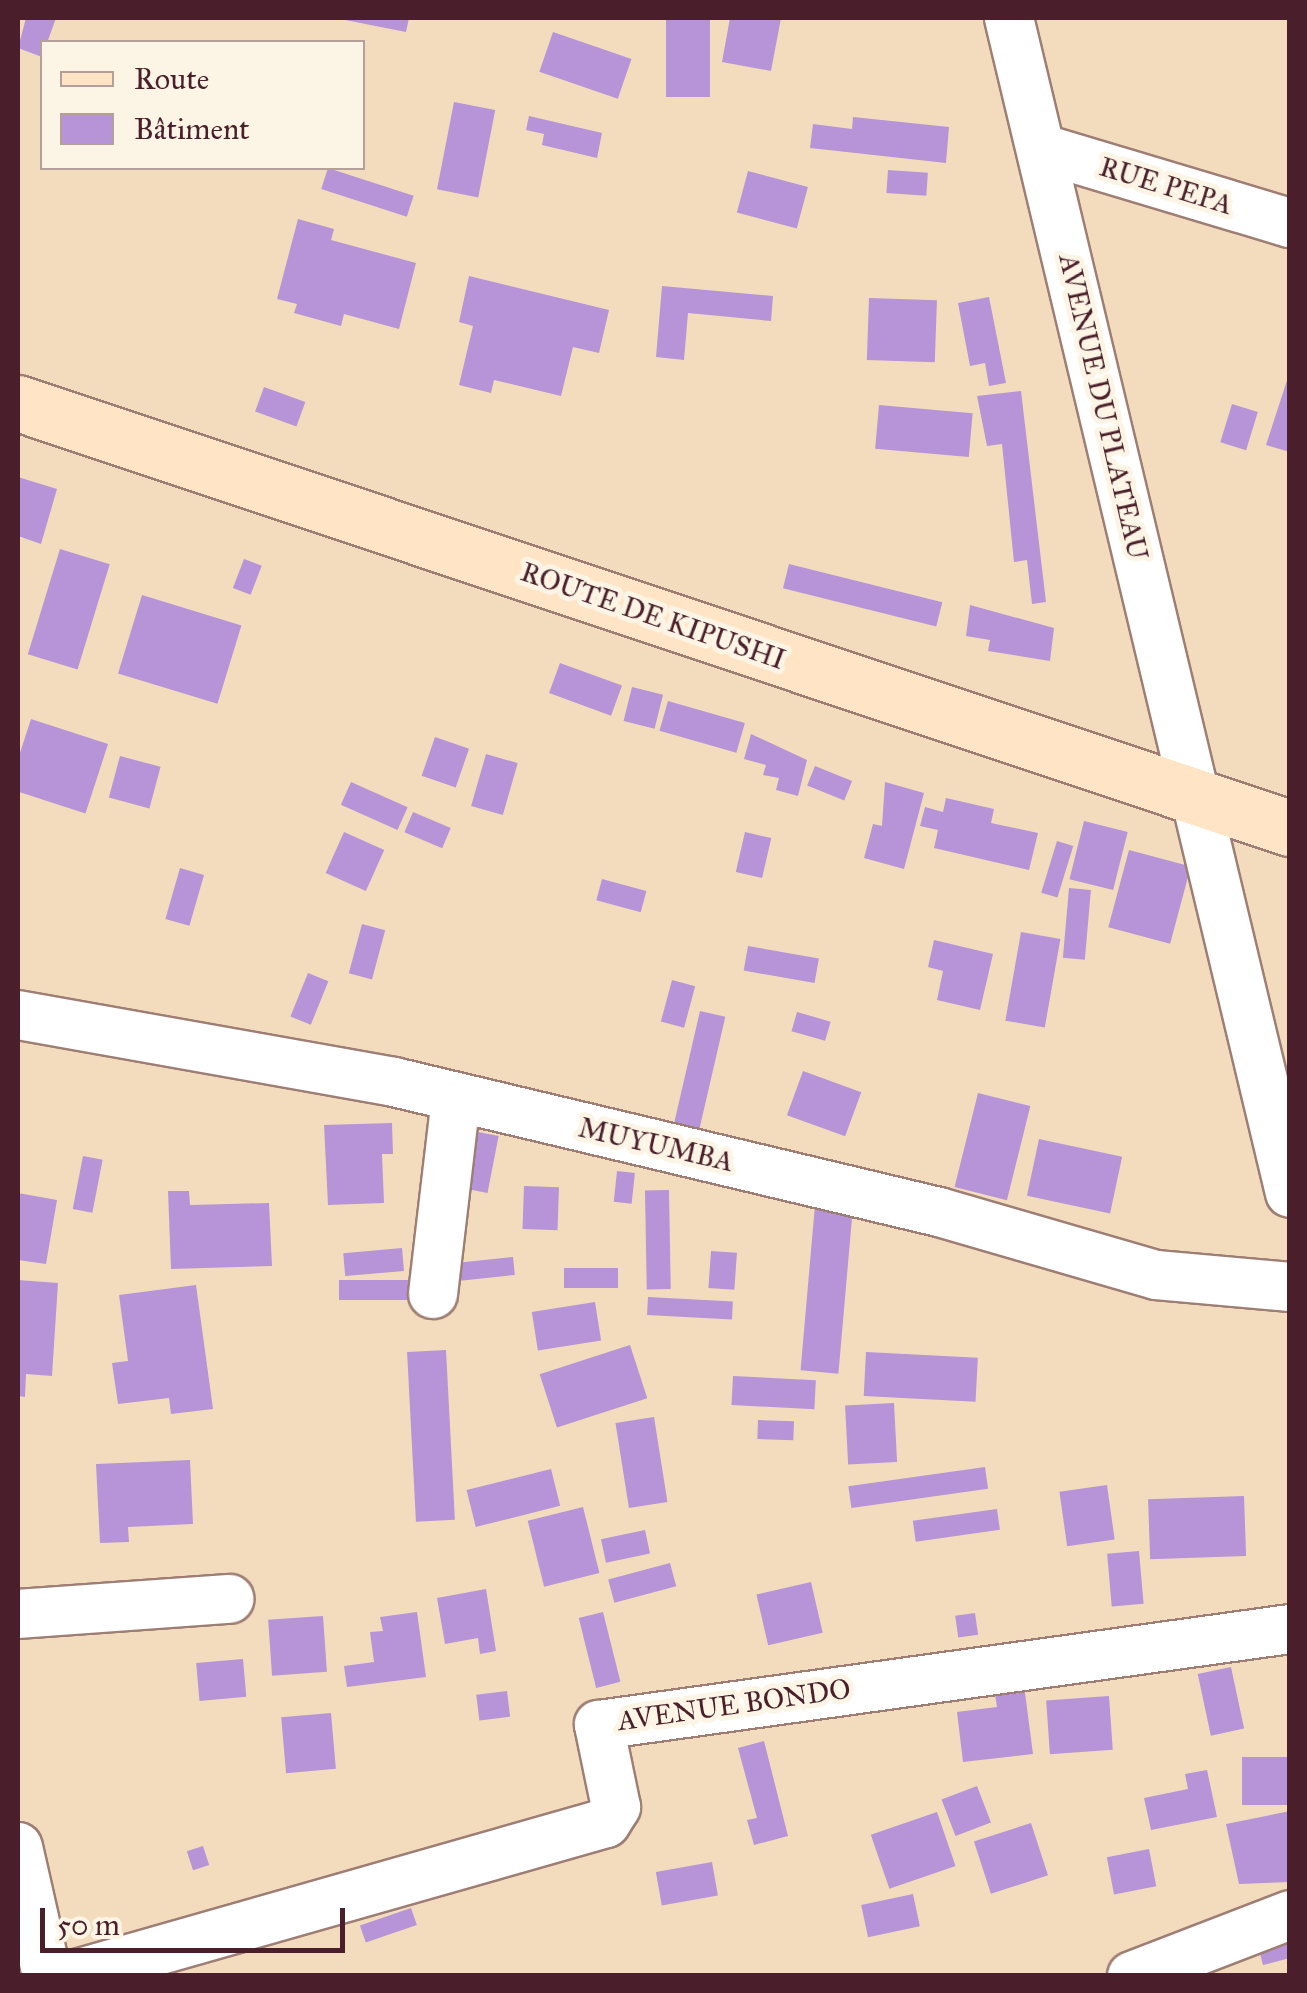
<!DOCTYPE html>
<html>
<head>
<meta charset="utf-8">
<style>
	body { margin:0 }
	#map { position:relative; width:1307px; height:1993px; overflow:hidden; background:#f3dcbd; font-family:"IM FELL Great Primer",serif }
	div>[style] { position:absolute }
	.building>* { inset:0; background:#b794d7; transform-origin:0 0 }
	.roads { filter:drop-shadow(2px 0 #9e7e74) drop-shadow(-2px 0 #9e7e74) drop-shadow(0 2px #9e7e74) drop-shadow(0 -2px #9e7e74) }
	.street>* { height:48px; margin:-24px; padding:0 24px; transform-origin:24px; border-radius:24px; background:#fff }
	.secondary>* { height:55px; margin:-27.5px; padding:0 27.5px; transform-origin:27.5px; border-radius:27.5px; background:#ffe4c6 }
	span { translate:-50% -50%; white-space:nowrap; text-align:center; line-height:1.15; -webkit-text-stroke:10px #fcf5e5; paint-order:stroke }
	.street-label { font-size:28px; color:#4a1f2b }
	.frame { position:absolute; inset:0; border:20px solid #4a1f2b; pointer-events:none }
	.legend { position:absolute; left:40px; top:40px; width:325px; height:130px; box-sizing:border-box; background:#fcf5e5; border:2px solid #b59f9b; margin:0; padding:12px 18px; list-style:none; font-size:30px; color:#4a1f2b }
	.legend li { display:flex; align-items:center; gap:20px; height:50px }
	.legend b { width:50px; border:2px solid #b59f9b }
	.scale { position:absolute; left:40px; top:1908px; width:305px; height:45px; box-sizing:border-box; border:5px solid #4a1f2b; border-top:0; padding-left:12px; font-size:30px; line-height:35px; white-space:nowrap; color:#4a1f2b; -webkit-text-stroke:8px #fcf5e5; paint-order:stroke }
</style>
</head>
<body>
<div id="map">
	<div class="building">
		<i style="clip-path:polygon(26px 18px,56px 18px,42px 57px,18px 48px)"></i>
		<i style="clip-path:polygon(335px 18px,409px 18px,406px 32px)"></i>
		<i style="left:666px;top:18px;width:44px;height:79px"></i>
		<i style="clip-path:polygon(730px 18px,781px 18px,771px 71px,722px 62px)"></i>
		<i style="left:553px;top:32px;width:83px;height:42px;rotate:19deg"></i>
		<i style="left:454px;top:102px;width:42px;height:89px;rotate:11deg"></i>
		<i style="clip-path:polygon(529px 116px,602px 133px,597px 158px,542px 145px,544px 134px,526px 130px)"></i>
		<i style="clip-path:polygon(853px 117px,949px 127px,946px 163px,810px 148px,813px 124px,852px 129px)"></i>
		<i style="left:328px;top:168px;width:90px;height:22px;rotate:18deg"></i>
		<i style="left:888px;top:170px;width:40px;height:23px;rotate:4deg"></i>
		<i style="left:748px;top:171px;width:62px;height:43px;rotate:15deg"></i>
		<i style="clip-path:polygon(298px 219px,334px 229px,331px 240px,416px 263px,399px 329px,344px 314px,341px 326px,294px 313px,297px 304px,277px 299px)"></i>
		<i style="clip-path:polygon(469px 276px,609px 310px,599px 353px,573px 347px,561px 396px,494px 380px,491px 393px,459px 385px,473px 326px,459px 322px)"></i>
		<i style="clip-path:polygon(662px 286px,773px 296px,771px 321px,688px 313px,684px 360px,656px 357px)"></i>
		<i style="clip-path:polygon(989px 297px,1006px 383px,989px 386px,985px 363px,970px 366px,958px 303px)"></i>
		<i style="left:869px;top:298px;width:68px;height:62px;rotate:2deg"></i>
		<i style="clip-path:polygon(1290px 371px,1290px 452px,1266px 445px)"></i>
		<i style="left:264px;top:387px;width:44px;height:26px;rotate:20deg"></i>
		<i style="clip-path:polygon(1021px 391px,1046px 602px,1032px 604px,1027px 560px,1014px 562px,1002px 444px,987px 446px,977px 396px)"></i>
		<i style="left:1232px;top:404px;width:27px;height:40px;rotate:17deg"></i>
		<i style="left:879px;top:405px;width:94px;height:44px;rotate:5deg"></i>
		<i style="clip-path:polygon(18px 477px,57px 489px,41px 544px,18px 536px)"></i>
		<i style="left:60px;top:549px;width:52px;height:110px;rotate:17deg"></i>
		<i style="left:244px;top:559px;width:19px;height:31px;rotate:21deg"></i>
		<i style="left:789px;top:564px;width:158px;height:25px;rotate:14deg"></i>
		<i style="left:142px;top:595px;width:104px;height:82px;rotate:17deg"></i>
		<i style="clip-path:polygon(970px 605px,1054px 628px,1050px 661px,988px 651px,990px 640px,966px 636px)"></i>
		<i style="left:560px;top:663px;width:66px;height:32px;rotate:20deg"></i>
		<i style="left:632px;top:687px;width:32px;height:35px;rotate:14deg"></i>
		<i style="left:668px;top:701px;width:80px;height:31px;rotate:16deg"></i>
		<i style="left:31px;top:719px;width:81px;height:73px;rotate:18deg"></i>
		<i style="clip-path:polygon(751px 734px,807px 760px,798px 796px,776px 790px,779px 778px,763px 775px,766px 765px,744px 759px)"></i>
		<i style="left:435px;top:737px;width:36px;height:41px;rotate:19deg"></i>
		<i style="left:486px;top:754px;width:33px;height:54px;rotate:16deg"></i>
		<i style="left:120px;top:756px;width:42px;height:43px;rotate:15deg"></i>
		<i style="left:815px;top:766px;width:40px;height:21px;rotate:22deg"></i>
		<i style="left:351px;top:782px;width:62px;height:25px;rotate:24deg"></i>
		<i style="clip-path:polygon(885px 782px,924px 793px,904px 869px,864px 858px,873px 824px,882px 826px)"></i>
		<i style="clip-path:polygon(946px 798px,994px 809px,991px 823px,1038px 833px,1029px 870px,934px 848px,938px 830px,920px 826px,925px 807px,943px 812px)"></i>
		<i style="left:413px;top:812px;width:41px;height:22px;rotate:23deg"></i>
		<i style="left:1084px;top:821px;width:45px;height:60px;rotate:14deg"></i>
		<i style="left:344px;top:832px;width:44px;height:45px;rotate:24deg"></i>
		<i style="left:745px;top:832px;width:27px;height:41px;rotate:13deg"></i>
		<i style="left:1057px;top:841px;width:17px;height:54px;rotate:17deg"></i>
		<i style="left:1129px;top:850px;width:64px;height:80px;rotate:15deg"></i>
		<i style="left:180px;top:868px;width:25px;height:53px;rotate:16deg"></i>
		<i style="left:602px;top:879px;width:46px;height:22px;rotate:15deg"></i>
		<i style="left:1069px;top:888px;width:22px;height:70px;rotate:5deg"></i>
		<i style="left:362px;top:924px;width:24px;height:51px;rotate:15deg"></i>
		<i style="left:1021px;top:932px;width:40px;height:90px;rotate:10deg"></i>
		<i style="clip-path:polygon(934px 940px,993px 954px,980px 1010px,937px 1000px,943px 971px,928px 967px)"></i>
		<i style="left:748px;top:946px;width:72px;height:25px;rotate:10deg"></i>
		<i style="left:308px;top:973px;width:22px;height:47px;rotate:22deg"></i>
		<i style="left:672px;top:980px;width:24px;height:43px;rotate:15deg"></i>
		<i style="left:700px;top:1011px;width:26px;height:129px;rotate:13deg"></i>
		<i style="left:797px;top:1012px;width:35px;height:20px;rotate:16deg"></i>
		<i style="left:803px;top:1071px;width:62px;height:47px;rotate:20deg"></i>
		<i style="left:978px;top:1093px;width:54px;height:97px;rotate:14deg"></i>
		<i style="clip-path:polygon(392px 1123px,393px 1154px,382px 1154px,384px 1203px,328px 1205px,324px 1125px)"></i>
		<i style="left:478px;top:1132px;width:21px;height:58px;rotate:11deg"></i>
		<i style="left:1039px;top:1139px;width:85px;height:58px;rotate:12deg"></i>
		<i style="left:83px;top:1156px;width:20px;height:54px;rotate:11deg"></i>
		<i style="left:617px;top:1171px;width:18px;height:31px;rotate:6deg"></i>
		<i style="left:524px;top:1186px;width:35px;height:43px;rotate:2deg"></i>
		<i style="left:669px;top:1190px;width:99px;height:24px;rotate:89deg"></i>
		<i style="clip-path:polygon(168px 1191px,189px 1191px,190px 1205px,269px 1203px,272px 1266px,171px 1269px)"></i>
		<i style="clip-path:polygon(18px 1193px,57px 1200px,46px 1264px,18px 1260px)"></i>
		<i style="left:815px;top:1205px;width:38px;height:166px;rotate:5deg"></i>
		<i style="left:402px;top:1248px;width:23px;height:59px;rotate:85deg"></i>
		<i style="left:711px;top:1251px;width:26px;height:37px;rotate:4deg"></i>
		<i style="left:513px;top:1257px;width:18px;height:55px;rotate:84deg"></i>
		<i style="left:618px;top:1268px;width:20px;height:54px;rotate:90deg"></i>
		<i style="clip-path:polygon(18px 1280px,58px 1283px,52px 1376px,26px 1374px,25px 1397px,18px 1396px)"></i>
		<i style="left:413px;top:1280px;width:20px;height:74px;rotate:90deg"></i>
		<i style="clip-path:polygon(196px 1285px,213px 1409px,171px 1414px,169px 1398px,118px 1404px,112px 1363px,128px 1361px,119px 1295px)"></i>
		<i style="left:648px;top:1297px;width:85px;height:18px;rotate:3deg"></i>
		<i style="left:595px;top:1302px;width:39px;height:64px;rotate:81deg"></i>
		<i style="left:630px;top:1345px;width:56px;height:95px;rotate:72deg"></i>
		<i style="left:446px;top:1350px;width:170px;height:39px;rotate:87deg"></i>
		<i style="left:866px;top:1352px;width:112px;height:44px;rotate:3deg"></i>
		<i style="left:733px;top:1376px;width:83px;height:29px;rotate:3deg"></i>
		<i style="left:894px;top:1403px;width:59px;height:49px;rotate:87deg"></i>
		<i style="left:654px;top:1417px;width:86px;height:39px;rotate:81deg"></i>
		<i style="left:758px;top:1420px;width:36px;height:19px;rotate:2deg"></i>
		<i style="clip-path:polygon(190px 1460px,193px 1524px,128px 1527px,129px 1542px,100px 1543px,96px 1464px)"></i>
		<i style="left:985px;top:1467px;width:22px;height:138px;rotate:82deg"></i>
		<i style="left:551px;top:1469px;width:38px;height:87px;rotate:76deg"></i>
		<i style="left:1107px;top:1485px;width:55px;height:48px;rotate:82deg"></i>
		<i style="left:1244px;top:1496px;width:60px;height:96px;rotate:88deg"></i>
		<i style="left:583px;top:1507px;width:68px;height:57px;rotate:76deg"></i>
		<i style="left:997px;top:1509px;width:21px;height:85px;rotate:82deg"></i>
		<i style="left:645px;top:1530px;width:24px;height:45px;rotate:78deg"></i>
		<i style="left:1139px;top:1551px;width:53px;height:32px;rotate:85deg"></i>
		<i style="left:670px;top:1563px;width:24px;height:64px;rotate:75deg"></i>
		<i style="left:811px;top:1582px;width:52px;height:56px;rotate:77deg"></i>
		<i style="clip-path:polygon(486px 1589px,496px 1651px,480px 1654px,478px 1638px,445px 1644px,437px 1598px)"></i>
		<i style="clip-path:polygon(417px 1612px,426px 1677px,347px 1687px,344px 1666px,374px 1662px,370px 1632px,383px 1631px,380px 1617px)"></i>
		<i style="left:603px;top:1612px;width:72px;height:25px;rotate:76deg"></i>
		<i style="left:975px;top:1613px;width:22px;height:20px;rotate:82deg"></i>
		<i style="left:323px;top:1616px;width:56px;height:55px;rotate:86deg"></i>
		<i style="left:243px;top:1659px;width:38px;height:47px;rotate:85deg"></i>
		<i style="left:1231px;top:1667px;width:63px;height:34px;rotate:78deg"></i>
		<i style="clip-path:polygon(1024px 1685px,1033px 1754px,963px 1762px,957px 1712px,997px 1707px,994px 1688px)"></i>
		<i style="left:507px;top:1691px;width:26px;height:31px;rotate:83deg"></i>
		<i style="left:1109px;top:1696px;width:54px;height:63px;rotate:86deg"></i>
		<i style="left:331px;top:1713px;width:56px;height:50px;rotate:85deg"></i>
		<i style="clip-path:polygon(764px 1741px,788px 1836px,754px 1845px,747px 1820px,757px 1818px,738px 1748px)"></i>
		<i style="left:1290px;top:1757px;width:48px;height:48px;rotate:90deg"></i>
		<i style="clip-path:polygon(1207px 1770px,1217px 1817px,1151px 1830px,1144px 1798px,1188px 1789px,1185px 1774px)"></i>
		<i style="left:977px;top:1786px;width:39px;height:38px;rotate:69deg"></i>
		<i style="clip-path:polygon(1290px 1811px,1290px 1882px,1239px 1884px,1226px 1824px)"></i>
		<i style="left:937px;top:1812px;width:57px;height:70px;rotate:71deg"></i>
		<i style="left:1031px;top:1823px;width:55px;height:60px;rotate:72deg"></i>
		<i style="left:203px;top:1846px;width:20px;height:17px;rotate:72deg"></i>
		<i style="left:1149px;top:1849px;width:38px;height:43px;rotate:79deg"></i>
		<i style="left:712px;top:1862px;width:34px;height:57px;rotate:80deg"></i>
		<i style="left:913px;top:1894px;width:33px;height:53px;rotate:78deg"></i>
		<i style="left:411px;top:1908px;width:18px;height:54px;rotate:71deg"></i>
		<i style="clip-path:polygon(1290px 1933px,1290px 1958px,1263px 1965px,1257px 1942px)"></i>
	</div>
	<div class="roads">
		<div class="street">
			<i style="left:1009px;top:18px;width:1208px;rotate:76.55deg"></i>
			<i style="left:1043px;top:149px;width:258px;rotate:16.7deg"></i>
			<i style="left:18px;top:1015px;width:382px;rotate:10.1deg"></i>
			<i style="left:394px;top:1082px;width:560px;rotate:13.42deg"></i>
			<i style="left:939px;top:1212px;width:226px;rotate:16.2deg"></i>
			<i style="left:1156px;top:1275px;width:135px;rotate:5.1deg"></i>
			<i style="left:433px;top:1294px;width:197px;rotate:-83.3deg"></i>
			<i style="left:18px;top:1614px;width:212px;rotate:-4.1deg"></i>
			<i style="left:18px;top:1847px;width:132px;rotate:77.3deg"></i>
			<i style="left:69px;top:1976px;width:558px;rotate:-15.9deg"></i>
			<i style="left:606px;top:1823px;width:19px;rotate:-58deg"></i>
			<i style="left:616px;top:1807px;width:84px;rotate:-101.7deg"></i>
			<i style="left:599px;top:1725px;width:698px;rotate:-7.91deg"></i>
			<i style="left:1132px;top:1976px;width:169px;rotate:-21.1deg"></i>
		</div>
		<div class="secondary">
			<i style="left:18px;top:403px;width:1341px;rotate:18.48deg"></i>
		</div>
	</div>
	<div class="street-label">
		<span style="left:1166px;top:186px;rotate:17deg">RUE PEPA</span>
		<span style="left:1103px;top:407px;rotate:77deg">AVENUE DU PLATEAU</span>
		<span style="left:653px;top:616px;rotate:19deg">ROUTE DE KIPUSHI</span>
		<span style="left:656px;top:1145px;rotate:13deg">MUYUMBA</span>
		<span style="left:734px;top:1705px;rotate:-8deg">AVENUE BONDO</span>
	</div>
	<div class="frame"></div>
	<ul class="legend">
	<li><b style="height:12px;background:#ffe4c6"></b>Route</li>
	<li><b style="height:28px;background:#b794d7"></b>Bâtiment</li>
	</ul>
	<div class="scale">50 m</div>
</div>
</body>
</html>
